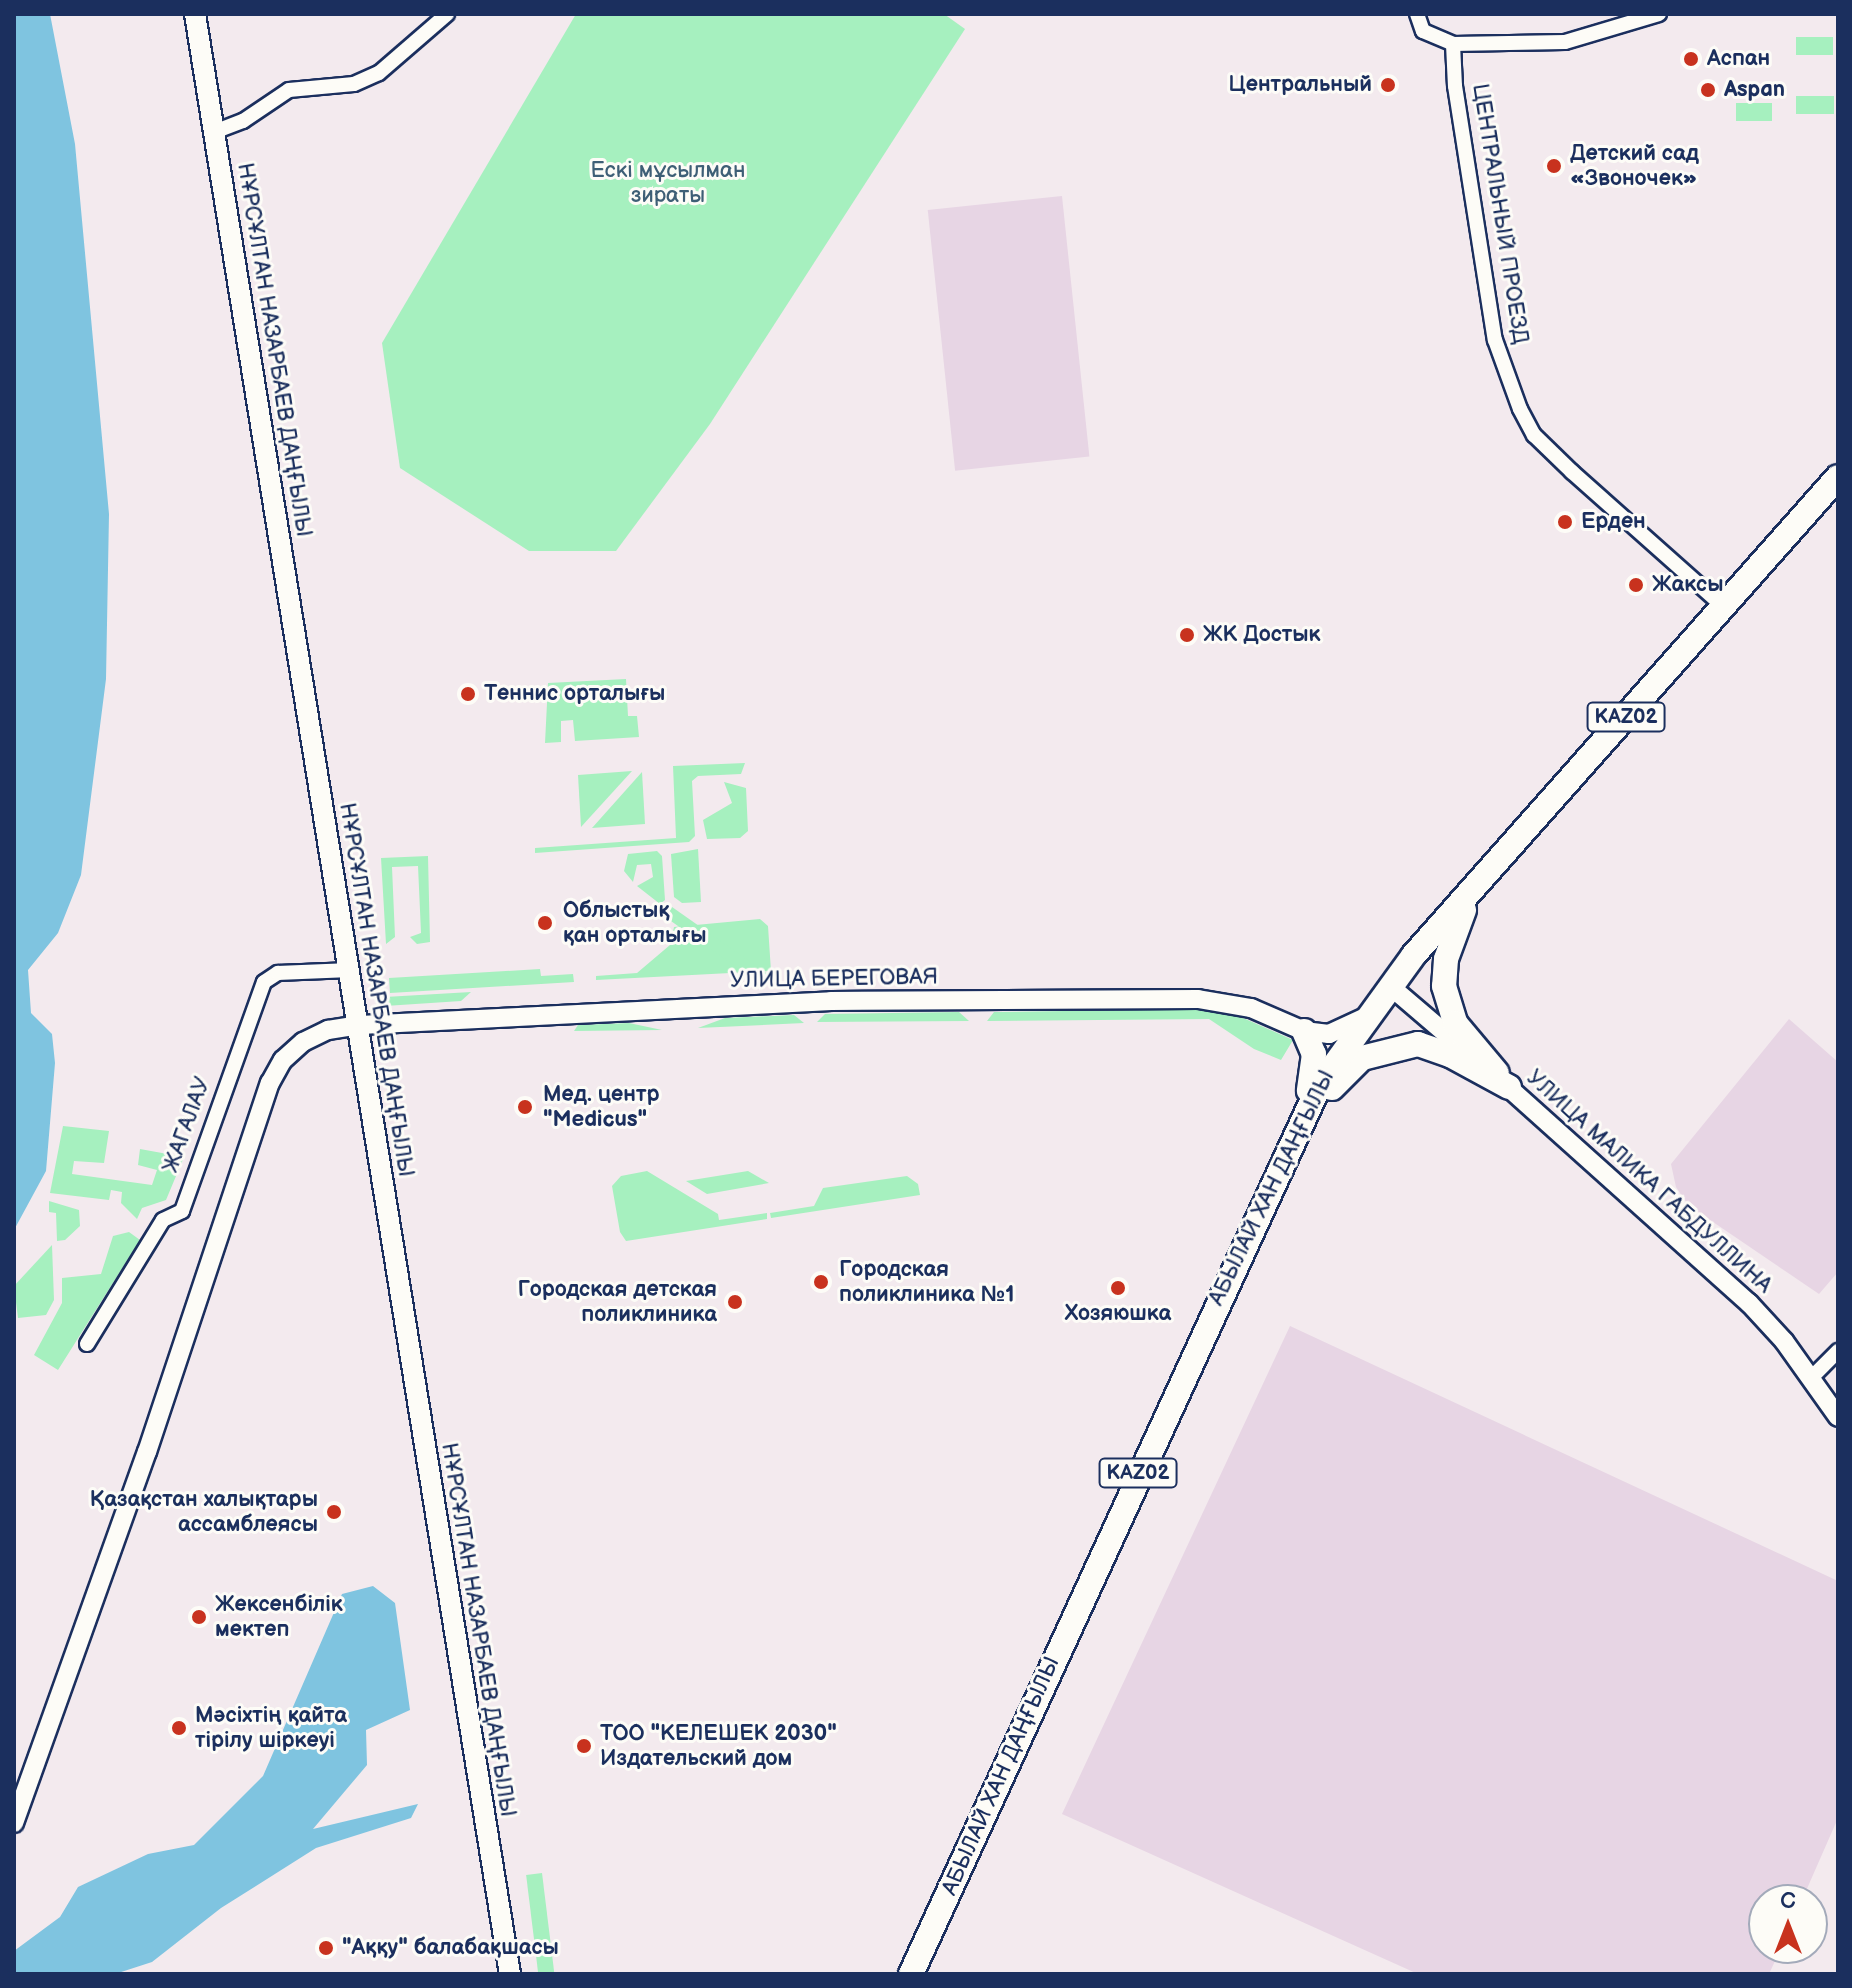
<!DOCTYPE html>
<html>
<head>
<meta charset="utf-8">
<style>
	body { margin:0 }
	#map { position:relative; width:1852px; height:1988px; overflow:hidden; background:#f3eaee; font-family:"Balsamiq Sans",sans-serif }
	div>[style] { position:absolute }
	.built>* { inset:0; background:#e7d5e4; transform-origin:0 0 }
	.green>* { inset:0; background:#a6f0bf; transform-origin:0 0 }
	.water>* { inset:0; background:#7fc4e0 }
	.roads { filter:drop-shadow(2px 0 #1b2f5e) drop-shadow(-2px 0 #1b2f5e) drop-shadow(0 2px #1b2f5e) drop-shadow(0 -2px #1b2f5e) }
	.minor>* { height:14px; margin:-7px; padding:0 7px; transform-origin:7px; border-radius:7px; background:#fdfcf7 }
	.tertiary>* { height:18px; margin:-9px; padding:0 9px; transform-origin:9px; border-radius:9px; background:#fdfcf7 }
	.secondary>* { height:20px; margin:-10px; padding:0 10px; transform-origin:10px; border-radius:10px; background:#fdfcf7 }
	.trunk>* { height:24px; margin:-12px; padding:0 12px; transform-origin:12px; border-radius:12px; background:#fdfcf7 }
	.dots>* { width:22px; height:22px; translate:-50% -50%; box-sizing:border-box; border:4px solid #fdfcf7; border-radius:50% }
	span { translate:-50% -50%; white-space:nowrap; text-align:center; line-height:1.15; -webkit-text-stroke:6px #fdfcf7; paint-order:stroke }
	.shield-label span { padding:2px 6px; background:#fdfcf7; border:2px solid; border-radius:6px; -webkit-text-stroke-width:0 }
	.shield-label { font-size:20px; color:#1b2f5e; font-weight:700 }
	.poi-label { font-size:22px; color:#1b2f5e; font-weight:700 }
	.left { translate:0 -50%; text-align:left }
	.right { translate:-100% -50%; text-align:right }
	.park-label { font-size:22px; color:#3e5f76 }
	.street-label { font-size:22px; color:#1b2f5e }
	.frame { position:absolute; inset:0; border:16px solid #1b2f5e; pointer-events:none }
	.north { position:absolute; left:1748px; top:1884px; width:80px; height:80px; box-sizing:border-box; background:#fdfcf7; border:2px solid #a3aaba; border-radius:50%; rotate:0deg; font-size:22px; font-weight:700; line-height:32px; text-align:center; color:#1b2f5e }
	.north::after { content:''; display:block; margin:auto; width:28px; height:36px; background:#c8321e; clip-path:polygon(50% 0,100% 100%,50% 72%,0 100%) }
</style>
</head>
<body>
<div id="map">
	<div class="built">
		<i style="left:1062px;top:196px;width:262px;height:135px;rotate:84deg"></i>
		<i style="clip-path:polygon(1789px 1019px,1838px 1062px,1838px 1272px,1819px 1294px,1688px 1205px,1676px 1187px,1671px 1164px)"></i>
		<i style="clip-path:polygon(1290px 1326px,1838px 1581px,1838px 1818px,1802px 1900px,1764px 1900px,1764px 1948px,1781px 1948px,1769px 1974px,1418px 1974px,1062px 1814px)"></i>
	</div>
	<div class="green">
		<i style="clip-path:polygon(576px 14px,944px 14px,965px 29px,710px 424px,616px 551px,529px 551px,400px 468px,382px 343px)"></i>
		<i style="left:1833px;top:37px;width:18px;height:37px;rotate:90deg"></i>
		<i style="left:1834px;top:96px;width:18px;height:38px;rotate:90deg"></i>
		<i style="left:1736px;top:103px;width:36px;height:18px"></i>
		<i style="clip-path:polygon(626px 679px,628px 716px,637px 716px,639px 737px,575px 741px,573px 720px,561px 721px,561px 742px,545px 743px,548px 683px)"></i>
		<i style="clip-path:polygon(745px 763px,741px 774px,698px 776px,692px 781px,695px 836px,689px 842px,535px 853px,535px 848px,676px 838px,673px 766px)"></i>
		<i style="clip-path:polygon(632px 771px,581px 827px,578px 775px)"></i>
		<i style="clip-path:polygon(642px 772px,645px 824px,592px 828px)"></i>
		<i style="clip-path:polygon(724px 782px,746px 788px,748px 831px,740px 838px,707px 839px,703px 820px,732px 803px)"></i>
		<i style="clip-path:polygon(698px 849px,701px 902px,682px 903px,674px 897px,671px 854px)"></i>
		<i style="clip-path:polygon(657px 851px,662px 856px,665px 900px,660px 904px,637px 886px,653px 877px,651px 864px,637px 865px,633px 882px,624px 871px,628px 854px)"></i>
		<i style="clip-path:polygon(428px 856px,430px 942px,417px 944px,410px 937px,421px 933px,418px 866px,392px 867px,395px 937px,386px 944px,381px 858px)"></i>
		<i style="clip-path:polygon(760px 919px,768px 926px,771px 971px,596px 980px,596px 976px,637px 973px,670px 945px,674px 927px)"></i>
		<i style="clip-path:polygon(540px 969px,541px 976px,573px 974px,574px 982px,390px 993px,389px 978px)"></i>
		<i style="left:769px;top:975px;width:12px;height:121px;rotate:125deg"></i>
		<i style="clip-path:polygon(471px 992px,461px 1001px,385px 1006px,385px 997px)"></i>
		<i style="clip-path:polygon(1193px 1009px,1241px 1017px,1293px 1040px,1281px 1060px,1254px 1049px,1209px 1019px,987px 1021px,994px 1012px)"></i>
		<i style="clip-path:polygon(959px 1012px,969px 1021px,817px 1022px,825px 1014px)"></i>
		<i style="clip-path:polygon(794px 1015px,804px 1023px,698px 1028px,725px 1018px)"></i>
		<i style="clip-path:polygon(629px 1023px,662px 1030px,574px 1031px,578px 1025px)"></i>
		<i style="clip-path:polygon(63px 1126px,109px 1131px,104px 1163px,74px 1161px,72px 1174px,152px 1185px,157px 1170px,138px 1165px,140px 1149px,184px 1157px,166px 1200px,142px 1208px,137px 1219px,121px 1203px,122px 1192px,111px 1190px,109px 1200px,50px 1193px)"></i>
		<i style="clip-path:polygon(647px 1171px,718px 1214px,719px 1220px,767px 1213px,767px 1219px,626px 1241px,620px 1232px,612px 1186px,621px 1176px)"></i>
		<i style="clip-path:polygon(748px 1171px,769px 1183px,707px 1194px,686px 1181px)"></i>
		<i style="clip-path:polygon(907px 1176px,918px 1184px,920px 1195px,771px 1218px,770px 1213px,814px 1206px,823px 1188px)"></i>
		<i style="clip-path:polygon(49px 1201px,79px 1210px,80px 1226px,65px 1240px,57px 1241px,56px 1213px,49px 1212px)"></i>
		<i style="clip-path:polygon(129px 1232px,140px 1240px,58px 1370px,34px 1355px,62px 1303px,62px 1278px,101px 1274px,113px 1236px)"></i>
		<i style="clip-path:polygon(52px 1245px,54px 1300px,46px 1315px,18px 1318px,14px 1286px)"></i>
		<i style="left:542px;top:1873px;width:102px;height:16px;rotate:83deg"></i>
	</div>
	<div class="water">
		<i style="clip-path:polygon(14px 14px,50px 14px,75px 144px,109px 514px,106px 679px,81px 875px,58px 933px,28px 970px,31px 1013px,52px 1034px,55px 1063px,46px 1171px,14px 1230px)"></i>
		<i style="clip-path:polygon(373px 1586px,395px 1603px,410px 1710px,366px 1730px,367px 1765px,313px 1829px,418px 1804px,411px 1818px,316px 1848px,221px 1908px,152px 1962px,115px 1974px,14px 1974px,14px 1951px,60px 1917px,78px 1887px,148px 1854px,194px 1845px,263px 1776px,342px 1594px)"></i>
	</div>
	<div class="roads">
		<div class="minor">
			<i style="left:1417px;top:14px;width:18px;rotate:71deg"></i>
			<i style="left:1423px;top:31px;width:33px;rotate:23deg"></i>
			<i style="left:1659px;top:14px;width:98px;rotate:163.4deg"></i>
			<i style="left:1565px;top:42px;width:112px;rotate:179deg"></i>
			<i style="left:1453px;top:44px;width:42px;rotate:87.3deg"></i>
			<i style="left:1455px;top:86px;width:257px;rotate:81.1deg"></i>
			<i style="left:1495px;top:340px;width:73px;rotate:70.1deg"></i>
			<i style="left:1520px;top:409px;width:30px;rotate:62deg"></i>
			<i style="left:1534px;top:435px;width:53px;rotate:44.2deg"></i>
			<i style="left:1572px;top:472px;width:203px;rotate:41.6deg"></i>
			<i style="left:214px;top:132px;width:31px;rotate:-21deg"></i>
			<i style="left:243px;top:121px;width:55px;rotate:-34deg"></i>
			<i style="left:289px;top:90px;width:65px;rotate:-5.3deg"></i>
			<i style="left:354px;top:84px;width:27px;rotate:-24deg"></i>
			<i style="left:379px;top:73px;width:90px;rotate:-40.9deg"></i>
			<i style="left:87px;top:1344px;width:145px;rotate:-58.5deg"></i>
			<i style="left:163px;top:1220px;width:21px;rotate:-25deg"></i>
			<i style="left:182px;top:1211px;width:243px;rotate:-70.3deg"></i>
			<i style="left:264px;top:982px;width:17px;rotate:-33deg"></i>
			<i style="left:278px;top:973px;width:72px;rotate:-2.4deg"></i>
			<i style="left:1812px;top:1377px;width:37px;rotate:-45deg"></i>
		</div>
		<div class="tertiary">
			<i style="left:1390px;top:986px;width:109px;rotate:40.5deg"></i>
			<i style="left:1499px;top:1079px;width:336px;rotate:41.9deg"></i>
			<i style="left:1749px;top:1303px;width:52px;rotate:47.4deg"></i>
			<i style="left:1784px;top:1341px;width:93px;rotate:54.6deg"></i>
			<i style="left:14px;top:1823px;width:394px;rotate:-70.3deg"></i>
			<i style="left:147px;top:1452px;width:389px;rotate:-71.6deg"></i>
			<i style="left:270px;top:1083px;width:26px;rotate:-61deg"></i>
			<i style="left:283px;top:1060px;width:27px;rotate:-42deg"></i>
			<i style="left:303px;top:1042px;width:28px;rotate:-26deg"></i>
			<i style="left:328px;top:1030px;width:32px;rotate:-9deg"></i>
			<i style="left:360px;top:1025px;width:472px;rotate:-2.9deg"></i>
			<i style="left:831px;top:1001px;width:367px;rotate:-0.3deg"></i>
			<i style="left:1198px;top:999px;width:54px;rotate:9.6deg"></i>
			<i style="left:1251px;top:1008px;width:58px;rotate:23.5deg"></i>
			<i style="left:1304px;top:1031px;width:25px;rotate:7deg"></i>
			<i style="left:1329px;top:1034px;width:40px;rotate:-25deg"></i>
		</div>
		<div class="secondary">
			<i style="left:195px;top:14px;width:1985px;rotate:80.87deg"></i>
		</div>
		<div class="trunk">
			<i style="left:1464px;top:910px;width:52px;rotate:110.2deg"></i>
			<i style="left:1446px;top:959px;width:27px;rotate:94deg"></i>
			<i style="left:1444px;top:986px;width:39px;rotate:73deg"></i>
			<i style="left:1455px;top:1023px;width:65px;rotate:50deg"></i>
			<i style="left:1304px;top:1031px;width:25px;rotate:67deg"></i>
			<i style="left:1314px;top:1054px;width:37px;rotate:98deg"></i>
			<i style="left:1332px;top:1088px;width:42px;rotate:-45deg"></i>
			<i style="left:1362px;top:1058px;width:58px;rotate:-14deg"></i>
			<i style="left:1418px;top:1044px;width:34px;rotate:19deg"></i>
			<i style="left:1450px;top:1055px;width:67px;rotate:28.5deg"></i>
			<i style="left:911px;top:1974px;width:977px;rotate:-65.32deg"></i>
			<i style="left:1319px;top:1086px;width:160px;rotate:-54.1deg"></i>
			<i style="left:1413px;top:956px;width:640px;rotate:-48.42deg"></i>
		</div>
	</div>
	<div class="dots">
		<i style="left:1691px;top:59px;background:#c8321e"></i>
		<i style="left:1388px;top:85px;background:#c8321e"></i>
		<i style="left:1708px;top:90px;background:#c8321e"></i>
		<i style="left:1554px;top:166px;background:#c8321e"></i>
		<i style="left:1565px;top:522px;background:#c8321e"></i>
		<i style="left:1636px;top:585px;background:#c8321e"></i>
		<i style="left:1187px;top:635px;background:#c8321e"></i>
		<i style="left:468px;top:694px;background:#c8321e"></i>
		<i style="left:545px;top:923px;background:#c8321e"></i>
		<i style="left:525px;top:1107px;background:#c8321e"></i>
		<i style="left:821px;top:1282px;background:#c8321e"></i>
		<i style="left:1118px;top:1288px;background:#c8321e"></i>
		<i style="left:735px;top:1302px;background:#c8321e"></i>
		<i style="left:334px;top:1512px;background:#c8321e"></i>
		<i style="left:199px;top:1617px;background:#c8321e"></i>
		<i style="left:179px;top:1728px;background:#c8321e"></i>
		<i style="left:584px;top:1746px;background:#c8321e"></i>
		<i style="left:326px;top:1948px;background:#c8321e"></i>
	</div>
	<div class="shield-label">
		<span style="left:1626px;top:717px">KАZ02</span>
		<span style="left:1138px;top:1473px">KАZ02</span>
	</div>
	<div class="poi-label">
		<span class="left" style="left:1707px;top:59px">Аспан</span>
		<span class="right" style="left:1372px;top:85px">Центральный</span>
		<span class="left" style="left:1724px;top:90px">Aspan</span>
		<span class="left" style="left:1570px;top:166px">Детский сад<br>«Звоночек»</span>
		<span class="left" style="left:1581px;top:522px">Ерден</span>
		<span class="left" style="left:1652px;top:585px">Жаксы</span>
		<span class="left" style="left:1203px;top:635px">ЖК Достык</span>
		<span class="left" style="left:484px;top:694px">Теннис орталығы</span>
		<span class="left" style="left:563px;top:923px">Облыстық<br>қан орталығы</span>
		<span class="left" style="left:543px;top:1107px">Мед. центр<br>"Medicus"</span>
		<span class="left" style="left:839px;top:1282px">Городская<br>поликлиника №1</span>
		<span class="right" style="left:717px;top:1302px">Городская детская<br>поликлиника</span>
		<span style="left:1118px;top:1314px">Хозяюшка</span>
		<span class="right" style="left:318px;top:1512px">Қазақстан халықтары<br>ассамблеясы</span>
		<span class="left" style="left:215px;top:1617px">Жексенбілік<br>мектеп</span>
		<span class="left" style="left:195px;top:1728px">Мәсіхтің қайта<br>тірілу шіркеуі</span>
		<span class="left" style="left:600px;top:1746px">ТОО "КЕЛЕШЕК 2030"<br>Издательский дом</span>
		<span class="left" style="left:342px;top:1948px">"Аққу" балабақшасы</span>
	</div>
	<div class="park-label">
		<span style="left:668px;top:183px">Ескі мұсылман<br>зираты</span>
	</div>
	<div class="street-label">
		<span style="left:1500px;top:214px;rotate:81deg">ЦЕНТРАЛЬНЫЙ ПРОЕЗД</span>
		<span style="left:274px;top:350px;rotate:81deg">НҰРСҰЛТАН НАЗАРБАЕВ ДАҢҒЫЛЫ</span>
		<span style="left:834px;top:979px;rotate:-1deg">УЛИЦА БЕРЕГОВАЯ</span>
		<span style="left:376px;top:990px;rotate:81deg">НҰРСҰЛТАН НАЗАРБАЕВ ДАҢҒЫЛЫ</span>
		<span style="left:187px;top:1125px;rotate:-70deg">ЖАГАЛАУ</span>
		<span style="left:1649px;top:1182px;rotate:42deg">УЛИЦА МАЛИКА ГАБДУЛЛИНА</span>
		<span style="left:1272px;top:1188px;rotate:-64deg">АБЫЛАЙ ХАН ДАҢҒЫЛЫ</span>
		<span style="left:478px;top:1630px;rotate:81deg">НҰРСҰЛТАН НАЗАРБАЕВ ДАҢҒЫЛЫ</span>
		<span style="left:1001px;top:1776px;rotate:-66deg">АБЫЛАЙ ХАН ДАҢҒЫЛЫ</span>
	</div>
	<div class="frame"></div>
	<div class="north">С</div>
</div>
</body>
</html>
